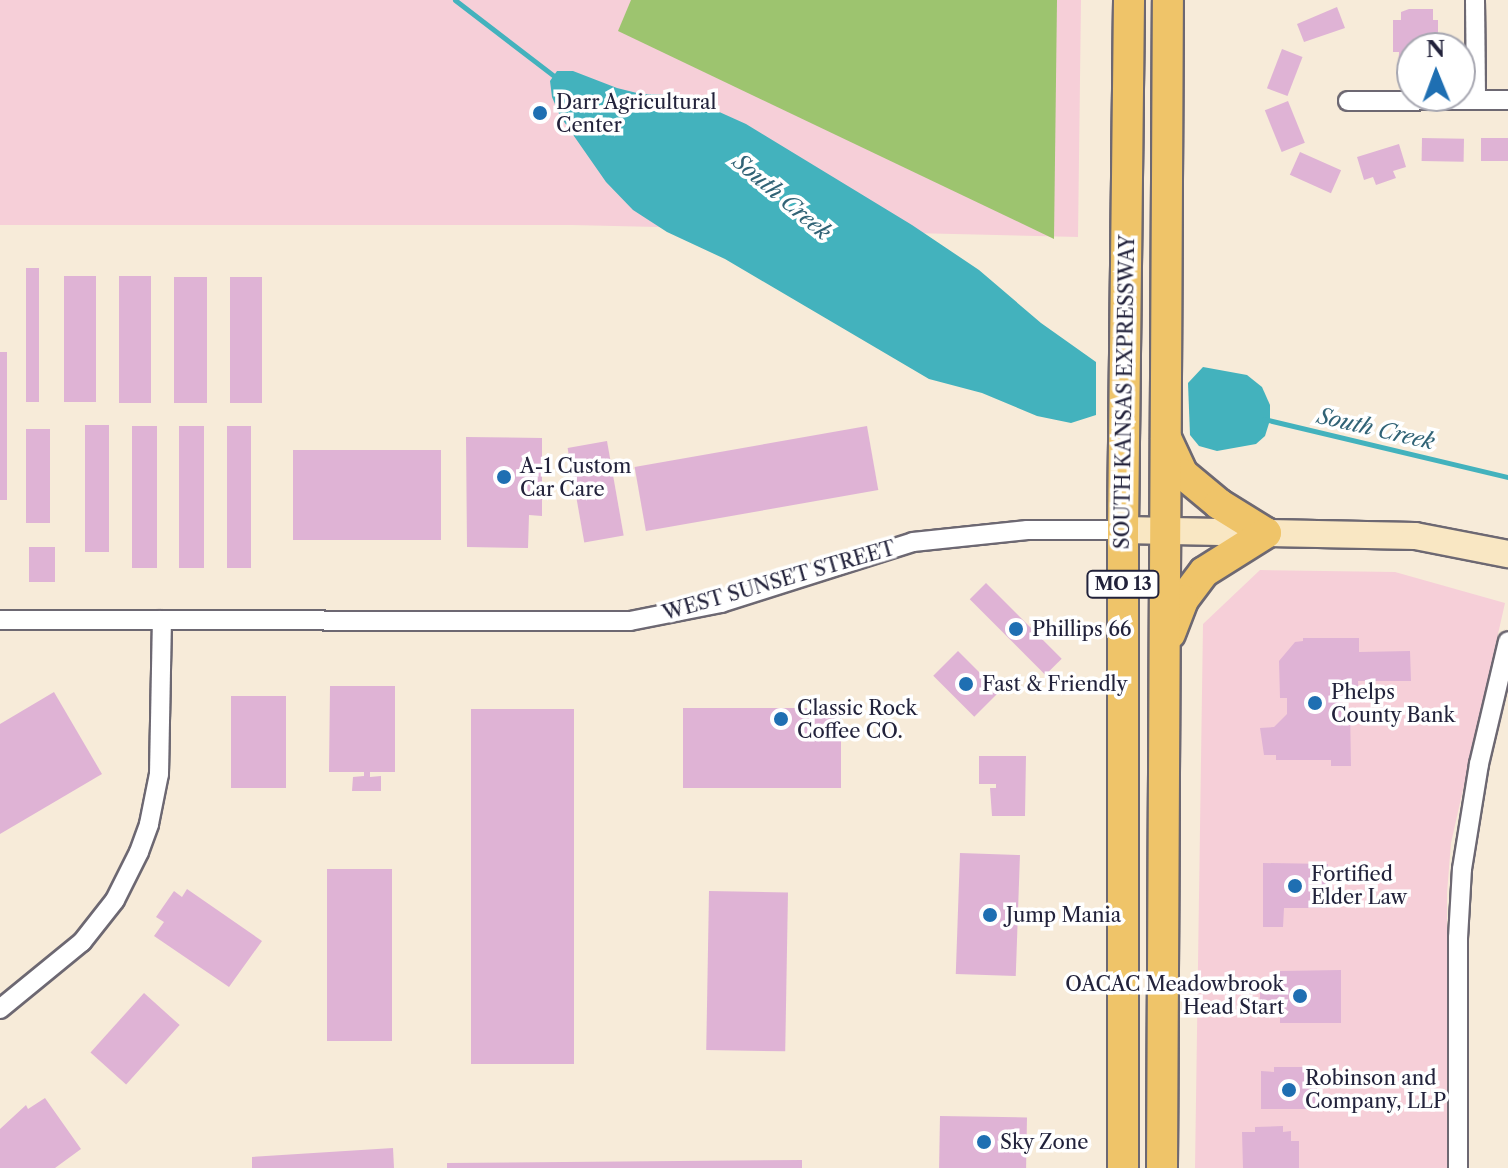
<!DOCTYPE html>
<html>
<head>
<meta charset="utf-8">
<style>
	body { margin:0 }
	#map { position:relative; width:1508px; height:1168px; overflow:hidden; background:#f7ebd9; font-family:"Libre Caslon Text",serif }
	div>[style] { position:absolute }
	.built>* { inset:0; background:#f6cfd8 }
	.green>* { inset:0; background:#9dc46f }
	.water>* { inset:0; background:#43b2bd }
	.stream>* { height:5px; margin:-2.5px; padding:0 2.5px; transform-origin:2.5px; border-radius:2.5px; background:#43b2bd }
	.building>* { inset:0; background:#dfb3d5; transform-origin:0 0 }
	.roads { filter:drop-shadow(2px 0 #6d6872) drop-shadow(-2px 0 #6d6872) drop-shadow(0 2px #6d6872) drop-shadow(0 -2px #6d6872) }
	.minor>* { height:18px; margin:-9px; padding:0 9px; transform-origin:9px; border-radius:9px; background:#fff }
	.secondary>* { height:26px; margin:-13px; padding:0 13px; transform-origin:13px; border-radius:13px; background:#f9e7c3 }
	.primary>* { height:30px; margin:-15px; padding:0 15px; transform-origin:15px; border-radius:15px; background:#efc469 }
	.dots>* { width:22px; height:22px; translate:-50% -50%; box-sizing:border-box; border:4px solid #fff; border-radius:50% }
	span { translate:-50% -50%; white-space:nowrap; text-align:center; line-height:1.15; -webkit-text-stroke:7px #fff; paint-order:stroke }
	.shield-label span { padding:2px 6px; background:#fff; border:2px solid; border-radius:6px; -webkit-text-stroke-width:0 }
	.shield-label { font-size:18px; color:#22223b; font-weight:700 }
	.poi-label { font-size:20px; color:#22223b }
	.left { translate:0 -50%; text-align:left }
	.right { translate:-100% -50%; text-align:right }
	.street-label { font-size:20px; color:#22223b }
	.water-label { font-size:22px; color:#316376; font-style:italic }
	.north { position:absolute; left:1396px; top:32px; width:80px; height:80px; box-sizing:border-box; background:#fff; border:2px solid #a7a7b1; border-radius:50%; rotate:359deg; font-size:22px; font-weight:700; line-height:32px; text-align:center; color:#22223b }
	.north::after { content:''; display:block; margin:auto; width:28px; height:36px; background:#1f6fb2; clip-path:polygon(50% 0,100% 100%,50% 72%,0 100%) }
</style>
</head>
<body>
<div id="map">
	<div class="built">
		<i style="clip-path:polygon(0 0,1081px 0,1078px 237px,572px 225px,0 225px)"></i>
		<i style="clip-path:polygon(1260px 570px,1395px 572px,1505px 603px,1451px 843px,1447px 893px,1447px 1168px,1195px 1168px,1203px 624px)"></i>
	</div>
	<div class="green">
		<i style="clip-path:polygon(631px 0,1057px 0,1054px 239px,618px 31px)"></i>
	</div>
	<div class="water">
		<i style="clip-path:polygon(557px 71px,573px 71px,617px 88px,641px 94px,672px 95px,706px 106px,746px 124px,912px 225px,979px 270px,1041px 323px,1096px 362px,1096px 415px,1071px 423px,1037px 416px,982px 393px,929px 379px,725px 259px,667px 232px,633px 210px,606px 182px,560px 116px,552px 97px,550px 81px)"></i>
		<i style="clip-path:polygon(1203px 367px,1247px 375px,1262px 387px,1270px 405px,1270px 420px,1265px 436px,1256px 444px,1217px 451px,1199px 446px,1190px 435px,1188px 383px)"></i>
	</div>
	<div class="stream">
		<i style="left:455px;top:0;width:130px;rotate:37.5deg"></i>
		<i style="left:1264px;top:419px;width:251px;rotate:13.4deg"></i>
	</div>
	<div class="building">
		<i style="clip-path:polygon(1337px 7px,1345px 28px,1304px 42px,1297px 24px)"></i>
		<i style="clip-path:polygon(1409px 9px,1433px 9px,1433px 20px,1438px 20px,1438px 42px,1434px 42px,1434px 48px,1412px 48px,1412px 76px,1398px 76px,1399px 52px,1393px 52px,1393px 20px,1401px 20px,1401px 12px)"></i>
		<i style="left:1282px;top:49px;width:22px;height:42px;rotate:21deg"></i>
		<i style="left:1288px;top:101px;width:45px;height:25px;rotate:68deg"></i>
		<i style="left:1422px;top:138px;width:42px;height:23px;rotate:1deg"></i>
		<i style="left:1481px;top:138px;width:27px;height:23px"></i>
		<i style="clip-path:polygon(1399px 144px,1406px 167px,1393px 171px,1396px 178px,1376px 185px,1373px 177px,1364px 180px,1357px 157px)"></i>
		<i style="left:1300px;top:152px;width:45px;height:25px;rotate:24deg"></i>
		<i style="left:26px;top:268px;width:13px;height:134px"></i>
		<i style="left:64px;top:276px;width:32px;height:126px"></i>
		<i style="left:119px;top:276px;width:32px;height:127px"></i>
		<i style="left:174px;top:277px;width:33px;height:126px"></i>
		<i style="left:230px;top:277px;width:32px;height:126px"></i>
		<i style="left:0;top:352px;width:7px;height:148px"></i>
		<i style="left:85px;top:425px;width:24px;height:127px"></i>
		<i style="left:132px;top:426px;width:25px;height:142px"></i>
		<i style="left:179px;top:426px;width:25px;height:142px"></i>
		<i style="left:227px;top:426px;width:24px;height:142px"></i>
		<i style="left:867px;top:426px;width:65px;height:236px;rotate:80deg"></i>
		<i style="left:26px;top:429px;width:24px;height:94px"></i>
		<i style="clip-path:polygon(466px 437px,542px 438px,542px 516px,529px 515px,528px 548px,467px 547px)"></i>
		<i style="left:607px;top:441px;width:96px;height:40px;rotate:80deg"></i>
		<i style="left:293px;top:450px;width:148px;height:90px"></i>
		<i style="left:29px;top:547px;width:26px;height:35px"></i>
		<i style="left:986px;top:583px;width:107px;height:23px;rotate:45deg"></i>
		<i style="clip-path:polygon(1303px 638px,1359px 638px,1359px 652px,1410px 651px,1411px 681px,1358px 681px,1359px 698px,1342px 698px,1342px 709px,1350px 709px,1351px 766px,1331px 766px,1331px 760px,1276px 760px,1276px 755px,1264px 755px,1260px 728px,1274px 727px,1287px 714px,1287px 698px,1280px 698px,1279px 661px,1295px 642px,1303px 641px)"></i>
		<i style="left:958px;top:651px;width:58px;height:35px;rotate:45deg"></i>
		<i style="clip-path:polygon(330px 686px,395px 686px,395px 772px,370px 772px,370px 777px,381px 776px,381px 791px,352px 791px,353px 777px,364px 776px,364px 772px,329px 772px)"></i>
		<i style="clip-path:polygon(54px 692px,102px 774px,0 834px,0 724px)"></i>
		<i style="left:231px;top:696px;width:55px;height:92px"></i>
		<i style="left:683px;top:708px;width:158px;height:80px"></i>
		<i style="left:574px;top:709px;width:355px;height:103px;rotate:90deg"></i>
		<i style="clip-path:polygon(979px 756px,1026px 756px,1025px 816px,992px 816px,990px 788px,996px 788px,996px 784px,979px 784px)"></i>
		<i style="left:960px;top:853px;width:60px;height:121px;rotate:2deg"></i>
		<i style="clip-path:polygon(1263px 863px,1328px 864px,1327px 908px,1284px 908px,1283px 927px,1263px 927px)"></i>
		<i style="left:392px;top:869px;width:172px;height:65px;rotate:90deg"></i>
		<i style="clip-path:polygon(187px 889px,262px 941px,229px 987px,154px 936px,164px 922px,156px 917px,174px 891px,182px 897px)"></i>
		<i style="left:709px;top:891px;width:79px;height:159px;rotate:1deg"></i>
		<i style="clip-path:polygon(1341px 970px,1341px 1023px,1280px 1023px,1280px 1007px,1260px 1005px,1260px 987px,1280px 986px,1280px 971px)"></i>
		<i style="left:144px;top:993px;width:48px;height:80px;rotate:42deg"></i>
		<i style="clip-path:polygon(1274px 1067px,1305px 1067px,1304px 1071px,1317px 1071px,1317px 1109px,1261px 1109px,1261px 1071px,1274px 1072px)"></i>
		<i style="clip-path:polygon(45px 1098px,81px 1149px,55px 1168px,0 1168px,0 1129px,26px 1105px,28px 1109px)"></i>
		<i style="left:940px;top:1116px;width:87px;height:52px;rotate:1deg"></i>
		<i style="clip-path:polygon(1283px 1126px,1283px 1132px,1291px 1131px,1291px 1141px,1299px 1141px,1299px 1168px,1243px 1168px,1242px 1132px,1255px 1132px,1255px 1127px)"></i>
		<i style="clip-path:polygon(393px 1148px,394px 1168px,252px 1168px,252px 1157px)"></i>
		<i style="clip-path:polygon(802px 1160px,802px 1168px,447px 1168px,447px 1163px)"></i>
	</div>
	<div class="roads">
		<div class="minor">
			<i style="left:1475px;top:0;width:100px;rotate:89.4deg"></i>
			<i style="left:1348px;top:101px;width:160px;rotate:-0.4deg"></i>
			<i style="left:0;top:620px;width:630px;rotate:0.09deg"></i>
			<i style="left:630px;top:621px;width:93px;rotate:-11.2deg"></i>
			<i style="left:721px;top:603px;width:201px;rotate:-17.6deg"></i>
			<i style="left:913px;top:542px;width:115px;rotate:-6deg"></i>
			<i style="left:1027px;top:530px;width:96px"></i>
			<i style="left:0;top:1009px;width:106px;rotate:-39.3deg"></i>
			<i style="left:82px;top:942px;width:53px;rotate:-51.8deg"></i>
			<i style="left:115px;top:900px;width:54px;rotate:-63.4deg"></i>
			<i style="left:139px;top:852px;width:30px;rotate:-70deg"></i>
			<i style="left:149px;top:824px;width:51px;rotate:-78.7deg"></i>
			<i style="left:159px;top:774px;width:154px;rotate:-88.9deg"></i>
			<i style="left:1458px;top:1168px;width:230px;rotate:-90deg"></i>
			<i style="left:1458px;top:938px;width:69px;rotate:-86.7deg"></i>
			<i style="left:1462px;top:869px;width:106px;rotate:-80.8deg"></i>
			<i style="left:1479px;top:764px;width:126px;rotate:-76.7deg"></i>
		</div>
		<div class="secondary">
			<i style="left:1123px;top:530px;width:292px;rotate:1.2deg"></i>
			<i style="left:1415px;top:536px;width:95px;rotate:11deg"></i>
		</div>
		<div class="primary">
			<i style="left:1166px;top:438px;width:40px;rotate:65deg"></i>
			<i style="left:1183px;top:474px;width:47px;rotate:39.8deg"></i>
			<i style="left:1219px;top:504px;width:55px;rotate:31.7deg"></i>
			<i style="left:1266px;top:533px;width:73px;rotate:147.8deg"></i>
			<i style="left:1204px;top:572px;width:35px;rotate:127deg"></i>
			<i style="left:1183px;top:600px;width:36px;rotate:111deg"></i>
			<i style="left:1123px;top:1168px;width:638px;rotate:-90deg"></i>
			<i style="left:1123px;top:530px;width:530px;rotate:-89.35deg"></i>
			<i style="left:1162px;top:1168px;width:1168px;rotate:-89.71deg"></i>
		</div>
	</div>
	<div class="dots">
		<i style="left:540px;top:113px;background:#1f6fb2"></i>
		<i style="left:504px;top:477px;background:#1f6fb2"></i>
		<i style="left:1016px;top:629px;background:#1f6fb2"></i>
		<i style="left:966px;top:684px;background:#1f6fb2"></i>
		<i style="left:1315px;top:703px;background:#1f6fb2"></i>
		<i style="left:781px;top:719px;background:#1f6fb2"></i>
		<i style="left:1295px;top:886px;background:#1f6fb2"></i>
		<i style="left:990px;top:915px;background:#1f6fb2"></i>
		<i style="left:1300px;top:996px;background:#1f6fb2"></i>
		<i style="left:1289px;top:1090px;background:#1f6fb2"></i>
		<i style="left:984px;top:1142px;background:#1f6fb2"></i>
	</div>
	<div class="shield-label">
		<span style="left:1123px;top:584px">MO 13</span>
	</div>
	<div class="poi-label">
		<span class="left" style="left:556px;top:114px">Darr Agricultural<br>Center</span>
		<span class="left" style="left:520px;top:478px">A-1 Custom<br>Car Care</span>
		<span class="left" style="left:1032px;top:629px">Phillips 66</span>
		<span class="left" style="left:982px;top:684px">Fast &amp; Friendly</span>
		<span class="left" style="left:1331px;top:704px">Phelps<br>County Bank</span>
		<span class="left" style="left:797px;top:720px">Classic Rock<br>Coffee CO.</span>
		<span class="left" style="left:1311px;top:886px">Fortified<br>Elder Law</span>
		<span class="left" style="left:1006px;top:915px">Jump Mania</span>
		<span class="right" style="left:1284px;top:996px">OACAC Meadowbrook<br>Head Start</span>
		<span class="left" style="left:1305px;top:1090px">Robinson and<br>Company, LLP</span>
		<span class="left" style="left:1000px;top:1142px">Sky Zone</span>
	</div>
	<div class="street-label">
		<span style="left:1125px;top:392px;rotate:-89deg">SOUTH KANSAS EXPRESSWAY</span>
		<span style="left:779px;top:581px;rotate:-16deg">WEST SUNSET STREET</span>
	</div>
	<div class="water-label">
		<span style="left:782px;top:197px;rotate:40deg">South Creek</span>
		<span style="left:1376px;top:429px;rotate:13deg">South Creek</span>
	</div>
	<div class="north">N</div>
</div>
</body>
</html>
